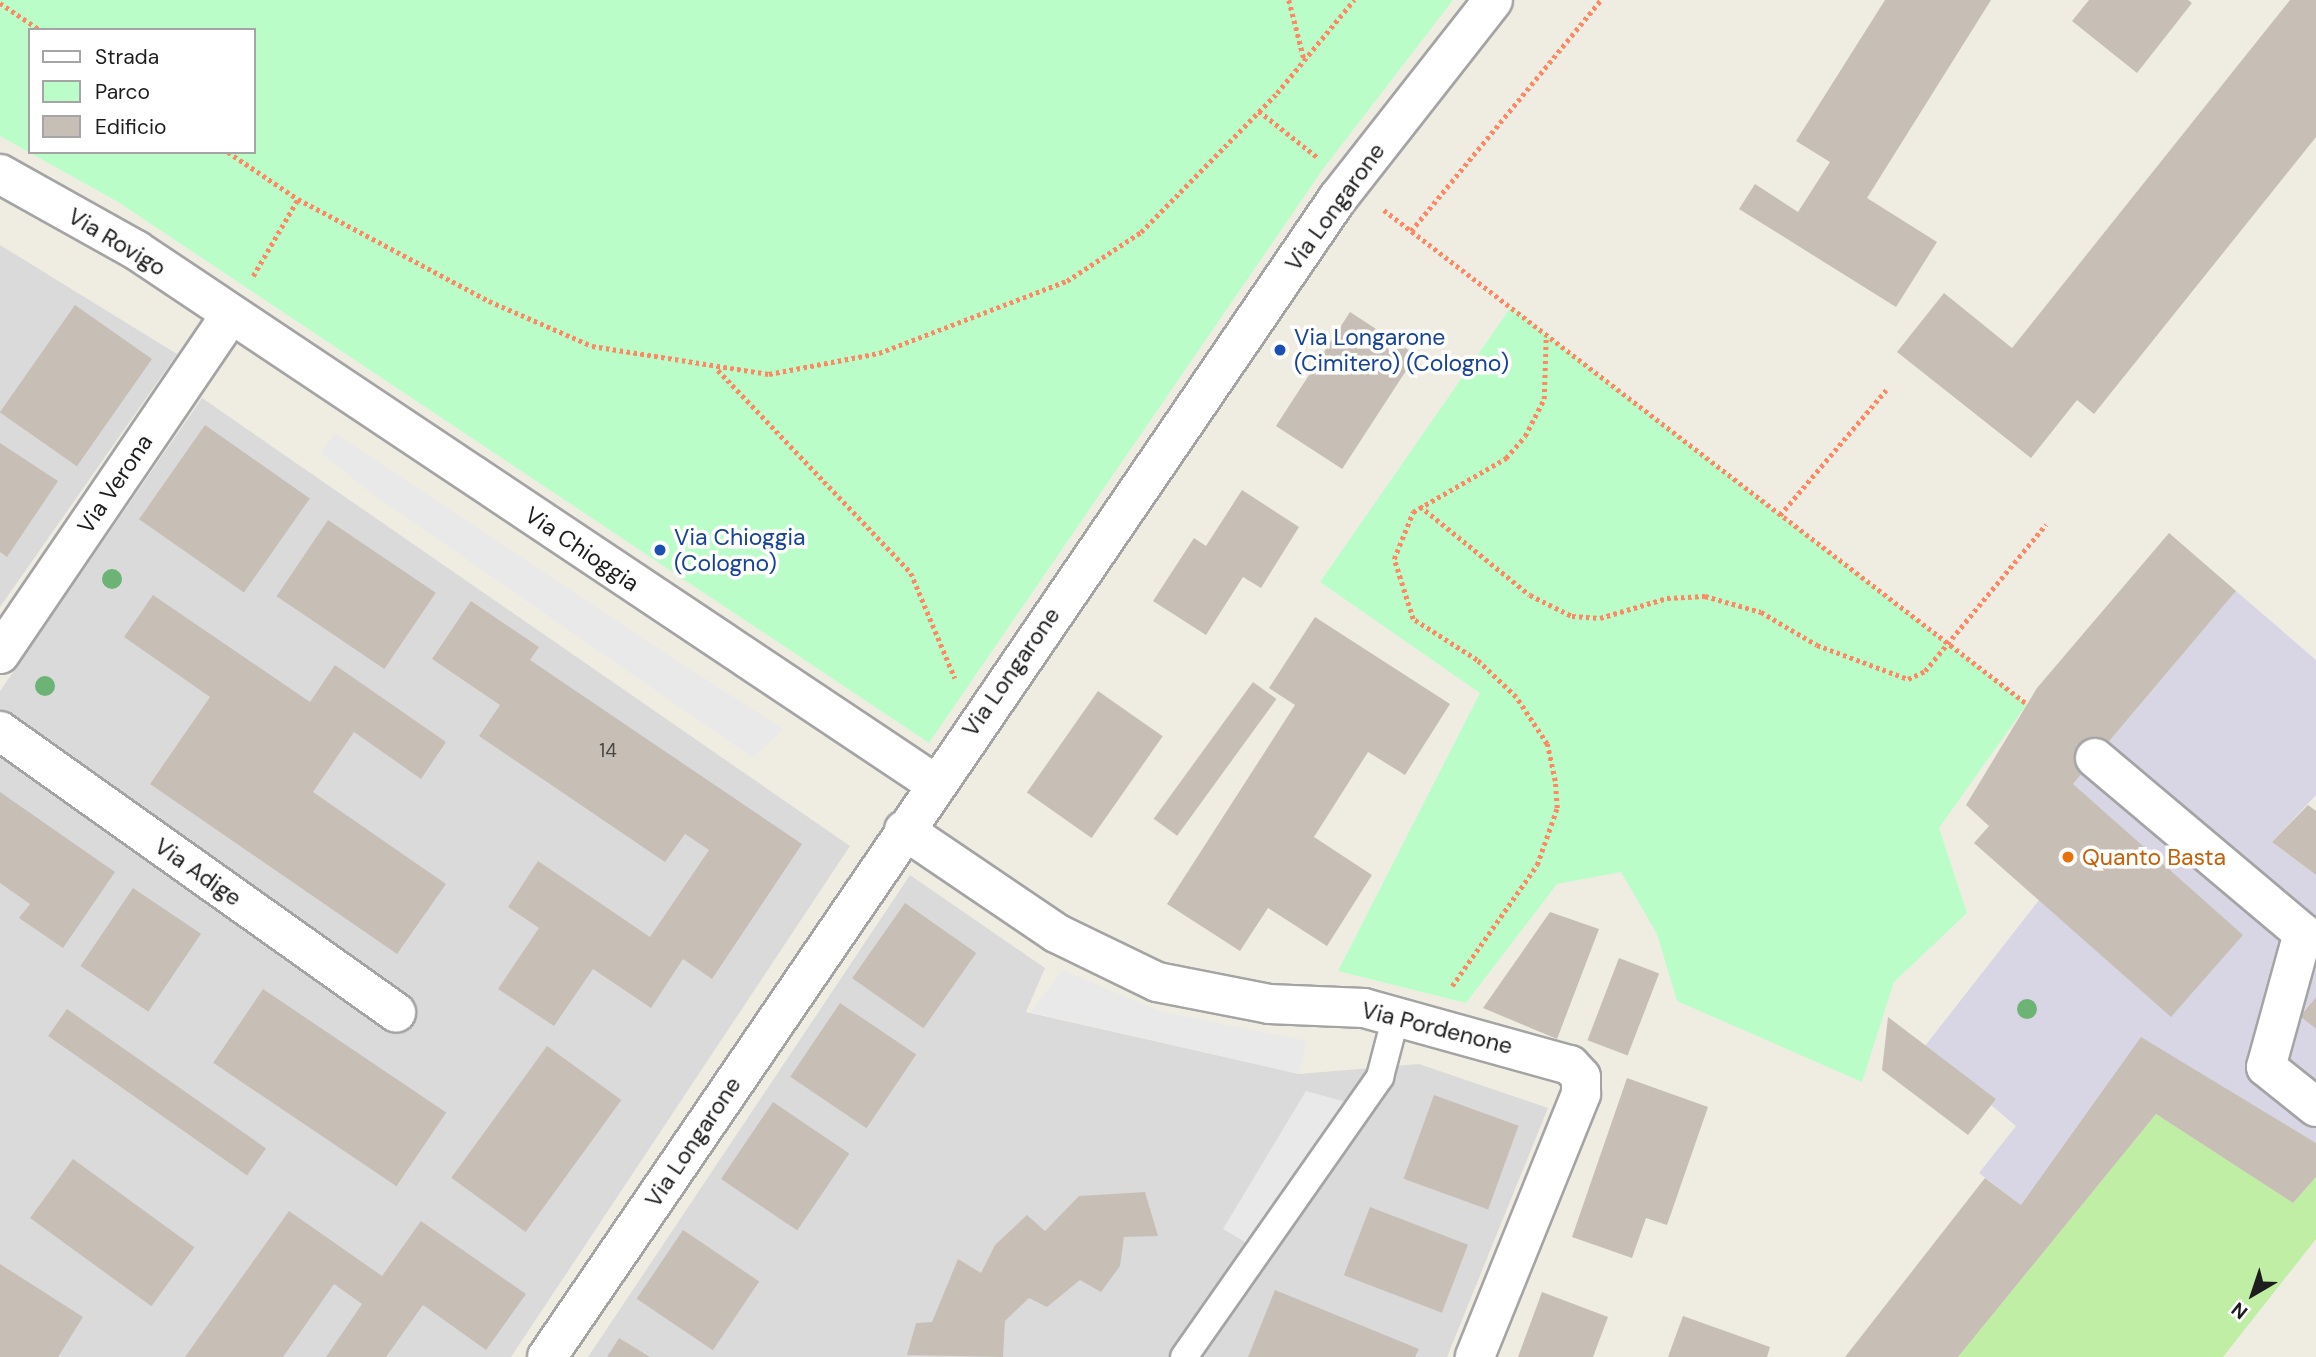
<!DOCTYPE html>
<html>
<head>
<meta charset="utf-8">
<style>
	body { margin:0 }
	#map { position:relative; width:2316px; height:1357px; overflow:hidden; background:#efede2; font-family:"DM Sans",sans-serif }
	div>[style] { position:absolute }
	.residential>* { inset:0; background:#dbdada }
	.grass>* { inset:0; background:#bfeea4 }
	.park>* { inset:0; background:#bbfdc9 }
	.parking>* { inset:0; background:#e9e9e9 }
	.plaza>* { inset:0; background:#d8d6e5 }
	.building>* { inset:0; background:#c7bfb5; transform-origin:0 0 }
	.path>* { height:4.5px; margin-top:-2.25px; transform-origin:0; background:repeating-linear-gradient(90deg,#ff8763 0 3.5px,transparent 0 7px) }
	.roads { filter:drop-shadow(2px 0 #a4a4a4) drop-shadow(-2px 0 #a4a4a4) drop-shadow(0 2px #a4a4a4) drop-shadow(0 -2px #a4a4a4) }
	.lane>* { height:26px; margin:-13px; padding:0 13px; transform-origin:13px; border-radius:13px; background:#fff }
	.street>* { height:38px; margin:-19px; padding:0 19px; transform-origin:19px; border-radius:19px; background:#fff }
	.trees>* { width:20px; height:20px; margin:-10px; border-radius:50%; background:#6db376 }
	.dots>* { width:19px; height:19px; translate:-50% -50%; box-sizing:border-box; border:4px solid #fff; border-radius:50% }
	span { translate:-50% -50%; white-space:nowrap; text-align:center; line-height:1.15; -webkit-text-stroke:7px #fff; paint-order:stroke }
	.number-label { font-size:19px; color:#484643 }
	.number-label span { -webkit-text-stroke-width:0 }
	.street-label { font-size:23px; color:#1d1d1d }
	.transit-label { font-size:23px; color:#164399 }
	.left { translate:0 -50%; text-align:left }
	.food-label { font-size:23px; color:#c56008 }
	.legend { position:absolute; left:28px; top:28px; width:228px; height:126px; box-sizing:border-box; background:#fff; border:2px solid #a5a5a5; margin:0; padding:9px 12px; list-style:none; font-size:21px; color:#1d1d1d }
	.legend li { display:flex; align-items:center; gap:14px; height:35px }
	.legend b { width:35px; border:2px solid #a5a5a5 }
	.north { position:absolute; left:2218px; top:1259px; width:70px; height:70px; -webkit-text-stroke:5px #fff; paint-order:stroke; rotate:219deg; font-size:19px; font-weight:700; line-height:28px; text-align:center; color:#1d1d1d }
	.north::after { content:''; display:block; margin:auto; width:24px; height:32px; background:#1d1d1d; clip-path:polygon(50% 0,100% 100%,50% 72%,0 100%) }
</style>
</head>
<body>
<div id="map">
	<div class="residential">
		<i style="clip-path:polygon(0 245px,177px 354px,0 607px)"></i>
		<i style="clip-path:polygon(202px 398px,850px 846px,511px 1357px,0 1357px,0 691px)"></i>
		<i style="clip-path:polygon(910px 875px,1045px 968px,1026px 1012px,1299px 1074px,1419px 1064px,1548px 1108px,1447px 1357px,588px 1357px)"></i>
	</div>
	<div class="grass">
		<i style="clip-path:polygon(2156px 1114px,2293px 1203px,2316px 1177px,2316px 1239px,2223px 1357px,1958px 1357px)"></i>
	</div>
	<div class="park">
		<i style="clip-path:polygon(evenodd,0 0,1453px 0,1323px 169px,929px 743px,118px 202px,0 136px,0 0,30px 30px,254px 30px,254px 152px,30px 152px,30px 30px)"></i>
		<i style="clip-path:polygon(1511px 307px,2027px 704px,1939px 828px,1967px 913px,1894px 982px,1862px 1082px,1677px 1001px,1657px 934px,1621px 872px,1557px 884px,1466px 1003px,1338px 971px,1480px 693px,1320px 582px)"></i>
	</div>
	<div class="parking">
		<i style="clip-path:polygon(335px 433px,684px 665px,783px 729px,753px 758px,374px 495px,321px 453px)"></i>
		<i style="clip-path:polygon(1063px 970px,1159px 1011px,1307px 1041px,1299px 1074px,1030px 1012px)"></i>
		<i style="clip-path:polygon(1306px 1091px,1346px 1102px,1338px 1124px,1252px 1246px,1223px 1229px)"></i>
	</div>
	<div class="plaza">
		<i style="clip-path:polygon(2236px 591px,2316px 660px,2316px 795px,2272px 842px,2316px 875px,2316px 997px,2300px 1015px,2316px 1029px,2316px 1143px,2141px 1038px,2021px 1205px,1979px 1173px,2016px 1126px,1991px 1105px,1996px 1099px,1925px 1046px,2039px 900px,2073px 784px)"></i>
	</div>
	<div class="building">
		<i style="clip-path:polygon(1885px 0,1991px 0,1867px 198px,1937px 242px,1896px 307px,1739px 209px,1755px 184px,1798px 212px,1830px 162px,1796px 141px)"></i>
		<i style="clip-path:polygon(2089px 0,2188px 0,2192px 3px,2137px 73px,2072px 21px)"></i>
		<i style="clip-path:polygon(2290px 0,2316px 0,2316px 137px,2094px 414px,2077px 400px,2031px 458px,1897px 352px,1944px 293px,2012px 348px)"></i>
		<i style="left:75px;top:305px;width:94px;height:131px;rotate:35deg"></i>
		<i style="left:1350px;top:312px;width:79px;height:136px;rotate:33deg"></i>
		<i style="left:205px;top:425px;width:128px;height:115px;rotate:35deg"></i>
		<i style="clip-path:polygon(0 443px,58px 481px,7px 557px,0 552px)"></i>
		<i style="clip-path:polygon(1242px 490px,1299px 527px,1261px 588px,1243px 577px,1206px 635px,1153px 601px,1194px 538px,1206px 546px)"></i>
		<i style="left:328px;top:520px;width:130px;height:92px;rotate:34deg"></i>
		<i style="clip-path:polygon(2169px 533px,2236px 591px,2073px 784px,2243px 935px,2171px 1017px,1974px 843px,1989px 826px,1966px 805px,2037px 688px)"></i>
		<i style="clip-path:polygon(153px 595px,310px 702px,335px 665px,446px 742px,421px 779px,354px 732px,313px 792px,446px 884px,397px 954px,150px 784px,210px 697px,124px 637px)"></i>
		<i style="clip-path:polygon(471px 601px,539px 647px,530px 660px,802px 844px,712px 979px,683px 959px,651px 1008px,593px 969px,554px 1026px,498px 989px,539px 928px,508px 907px,538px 861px,650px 937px,709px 850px,685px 834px,665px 862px,479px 736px,500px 705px,432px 659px)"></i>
		<i style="clip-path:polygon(1315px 617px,1450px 704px,1405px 775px,1368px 752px,1314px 837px,1372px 875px,1327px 946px,1268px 908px,1240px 951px,1167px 904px,1295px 705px,1269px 688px)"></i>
		<i style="left:1253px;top:682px;width:29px;height:169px;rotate:36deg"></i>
		<i style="left:1098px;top:691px;width:79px;height:124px;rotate:35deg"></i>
		<i style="clip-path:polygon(0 792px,115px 872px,63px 948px,19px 918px,30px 904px,0 883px)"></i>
		<i style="clip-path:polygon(2308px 805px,2316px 811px,2316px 875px,2272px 842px)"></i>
		<i style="left:133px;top:888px;width:82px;height:94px;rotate:34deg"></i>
		<i style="left:905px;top:903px;width:87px;height:92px;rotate:35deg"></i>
		<i style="clip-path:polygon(1550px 912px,1599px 929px,1557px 1039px,1483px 1008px)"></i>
		<i style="left:1619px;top:958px;width:43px;height:88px;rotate:21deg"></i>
		<i style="left:263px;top:989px;width:221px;height:89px;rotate:34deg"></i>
		<i style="clip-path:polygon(2316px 997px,2316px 1029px,2300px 1016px)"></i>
		<i style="left:840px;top:1003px;width:92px;height:89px;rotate:34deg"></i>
		<i style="left:67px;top:1009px;width:243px;height:33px;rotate:35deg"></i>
		<i style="clip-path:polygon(1888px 1017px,1996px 1099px,1968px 1135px,1882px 1070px)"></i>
		<i style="clip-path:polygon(2141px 1037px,2316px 1143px,2316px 1177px,2293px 1203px,2156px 1114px,1958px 1357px,1845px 1357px,1985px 1178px,2021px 1205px)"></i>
		<i style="left:547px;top:1046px;width:92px;height:163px;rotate:36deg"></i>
		<i style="clip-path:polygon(1627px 1078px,1708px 1107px,1667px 1225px,1646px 1218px,1632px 1258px,1572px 1237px)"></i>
		<i style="left:1434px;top:1095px;width:90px;height:89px;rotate:20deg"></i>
		<i style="left:773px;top:1102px;width:92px;height:93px;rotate:34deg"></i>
		<i style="left:73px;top:1159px;width:150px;height:73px;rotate:36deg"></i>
		<i style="clip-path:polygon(1145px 1192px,1158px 1236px,1124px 1237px,1120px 1266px,1101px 1292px,1080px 1280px,1047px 1307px,1029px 1298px,1005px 1321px,1003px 1357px,907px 1355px,916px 1323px,932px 1322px,958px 1259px,981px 1273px,995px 1245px,1027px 1215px,1045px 1231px,1079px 1196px)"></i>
		<i style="left:1370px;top:1207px;width:105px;height:73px;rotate:21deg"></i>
		<i style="clip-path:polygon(289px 1211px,382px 1276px,421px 1221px,526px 1294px,486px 1350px,423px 1305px,386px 1357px,326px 1357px,362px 1304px,334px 1284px,283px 1357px,185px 1357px)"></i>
		<i style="left:683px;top:1230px;width:92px;height:83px;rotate:34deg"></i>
		<i style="clip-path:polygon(0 1264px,83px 1317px,58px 1357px,0 1357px)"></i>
		<i style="clip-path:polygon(1275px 1290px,1419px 1349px,1415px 1357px,1248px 1357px)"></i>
		<i style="clip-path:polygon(1542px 1292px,1608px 1317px,1593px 1357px,1518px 1357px)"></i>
		<i style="clip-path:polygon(1683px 1316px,1770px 1347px,1767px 1357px,1668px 1357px)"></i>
		<i style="clip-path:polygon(619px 1338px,650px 1357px,607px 1357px)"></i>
	</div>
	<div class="path">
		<i style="left:1289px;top:0;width:61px;rotate:75.7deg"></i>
		<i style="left:0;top:3px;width:48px;rotate:34deg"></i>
		<i style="left:1259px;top:111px;width:74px;rotate:38.4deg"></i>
		<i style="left:228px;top:152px;width:84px;rotate:33.9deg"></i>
		<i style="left:298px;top:199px;width:217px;rotate:28.1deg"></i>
		<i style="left:489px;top:301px;width:112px;rotate:23.6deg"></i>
		<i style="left:592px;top:346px;width:179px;rotate:9deg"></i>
		<i style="left:769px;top:374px;width:112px;rotate:-10.8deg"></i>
		<i style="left:879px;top:353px;width:201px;rotate:-21deg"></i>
		<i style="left:1067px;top:281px;width:89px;rotate:-33.5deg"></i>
		<i style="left:1141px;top:232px;width:194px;rotate:-45.6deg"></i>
		<i style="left:1277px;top:93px;width:121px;rotate:-50.4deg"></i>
		<i style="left:1384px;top:210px;width:811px;rotate:37.53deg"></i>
		<i style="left:1411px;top:231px;width:299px;rotate:-50.6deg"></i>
		<i style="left:253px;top:276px;width:89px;rotate:-59.7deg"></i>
		<i style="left:718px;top:370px;width:280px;rotate:46.4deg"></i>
		<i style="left:911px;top:573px;width:114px;rotate:67.3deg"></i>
		<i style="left:1420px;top:506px;width:141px;rotate:39deg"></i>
		<i style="left:1530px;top:595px;width:47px;rotate:26.6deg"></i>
		<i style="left:1572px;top:616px;width:28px;rotate:4deg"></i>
		<i style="left:1600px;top:618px;width:70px;rotate:-16.6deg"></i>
		<i style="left:1667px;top:598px;width:38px;rotate:-3deg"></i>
		<i style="left:1705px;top:596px;width:58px;rotate:15.9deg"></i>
		<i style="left:1761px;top:612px;width:65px;rotate:30.5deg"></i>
		<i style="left:1817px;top:645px;width:97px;rotate:20.5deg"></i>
		<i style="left:1908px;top:679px;width:19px;rotate:-25deg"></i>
		<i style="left:1925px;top:671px;width:190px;rotate:-50.5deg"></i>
		<i style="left:1780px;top:515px;width:164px;rotate:-49.7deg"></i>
		<i style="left:1452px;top:986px;width:148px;rotate:-54.9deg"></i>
		<i style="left:1537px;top:865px;width:60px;rotate:-70.7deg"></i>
		<i style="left:1557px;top:808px;width:27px;rotate:-94deg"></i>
		<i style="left:1555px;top:781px;width:38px;rotate:-102deg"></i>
		<i style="left:1547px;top:744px;width:56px;rotate:-123.4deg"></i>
		<i style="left:1516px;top:697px;width:54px;rotate:-136.5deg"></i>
		<i style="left:1477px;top:660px;width:76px;rotate:-147.4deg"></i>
		<i style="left:1413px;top:619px;width:63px;rotate:-107.6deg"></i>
		<i style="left:1394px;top:559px;width:51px;rotate:-68deg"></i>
		<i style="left:1413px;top:512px;width:108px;rotate:-30.1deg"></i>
		<i style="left:1506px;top:458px;width:29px;rotate:-49deg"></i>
		<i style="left:1525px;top:436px;width:42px;rotate:-62.8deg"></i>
		<i style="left:1544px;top:399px;width:63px;rotate:-88.2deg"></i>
	</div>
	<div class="roads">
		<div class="lane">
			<i style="left:1184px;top:1357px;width:342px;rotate:-55deg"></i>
			<i style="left:1380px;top:1077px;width:63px;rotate:-75.3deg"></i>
		</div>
		<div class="street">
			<i style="left:0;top:174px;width:156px;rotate:29.2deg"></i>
			<i style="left:136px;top:250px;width:960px;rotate:33.74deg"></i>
			<i style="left:0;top:654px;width:410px;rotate:-55.8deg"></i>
			<i style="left:0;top:731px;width:486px;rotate:35.4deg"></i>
			<i style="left:2095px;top:758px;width:272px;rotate:40.1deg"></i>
			<i style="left:2303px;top:933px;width:139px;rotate:105.4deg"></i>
			<i style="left:2266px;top:1067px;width:64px;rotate:38.7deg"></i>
			<i style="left:904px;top:830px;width:184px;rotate:34.1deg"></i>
			<i style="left:1056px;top:933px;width:112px;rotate:25.9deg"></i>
			<i style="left:1157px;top:982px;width:114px;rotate:11.1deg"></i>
			<i style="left:1269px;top:1004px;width:95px;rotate:2.4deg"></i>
			<i style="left:1364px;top:1008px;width:214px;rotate:15.5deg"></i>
			<i style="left:1570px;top:1065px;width:16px;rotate:47deg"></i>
			<i style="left:1581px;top:1077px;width:17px;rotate:90deg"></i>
			<i style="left:1581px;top:1094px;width:284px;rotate:112deg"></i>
			<i style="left:547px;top:1357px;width:1403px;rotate:-55.69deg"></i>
			<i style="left:1338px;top:198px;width:251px;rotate:-51.9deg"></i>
		</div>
	</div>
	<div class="trees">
		<i style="left:112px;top:579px"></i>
		<i style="left:45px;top:686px"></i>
		<i style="left:2027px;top:1009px"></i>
	</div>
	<div class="dots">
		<i style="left:1280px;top:350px;background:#1a4fb4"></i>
		<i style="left:660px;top:550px;background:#1a4fb4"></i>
		<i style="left:2068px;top:857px;background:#e8710a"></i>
	</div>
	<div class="number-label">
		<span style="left:608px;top:751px">14</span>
	</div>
	<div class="street-label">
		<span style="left:1335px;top:207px;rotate:-54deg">Via Longarone</span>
		<span style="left:117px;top:242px;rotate:31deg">Via Rovigo</span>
		<span style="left:115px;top:484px;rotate:-56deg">Via Verona</span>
		<span style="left:582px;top:549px;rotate:34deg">Via Chioggia</span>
		<span style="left:1011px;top:672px;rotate:-55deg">Via Longarone</span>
		<span style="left:198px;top:872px;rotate:35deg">Via Adige</span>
		<span style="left:1437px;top:1028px;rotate:14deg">Via Pordenone</span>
		<span style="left:693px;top:1142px;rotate:-56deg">Via Longarone</span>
	</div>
	<div class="transit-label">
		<span class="left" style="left:1294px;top:350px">Via Longarone<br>(Cimitero) (Cologno)</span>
		<span class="left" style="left:674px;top:550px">Via Chioggia<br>(Cologno)</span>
	</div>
	<div class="food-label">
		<span class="left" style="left:2082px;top:857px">Quanto Basta</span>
	</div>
	<ul class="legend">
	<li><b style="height:9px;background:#fff"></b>Strada</li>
	<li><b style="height:19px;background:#bbfdc9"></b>Parco</li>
	<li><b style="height:19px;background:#c7bfb5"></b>Edificio</li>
	</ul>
	<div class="north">N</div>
</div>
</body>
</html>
